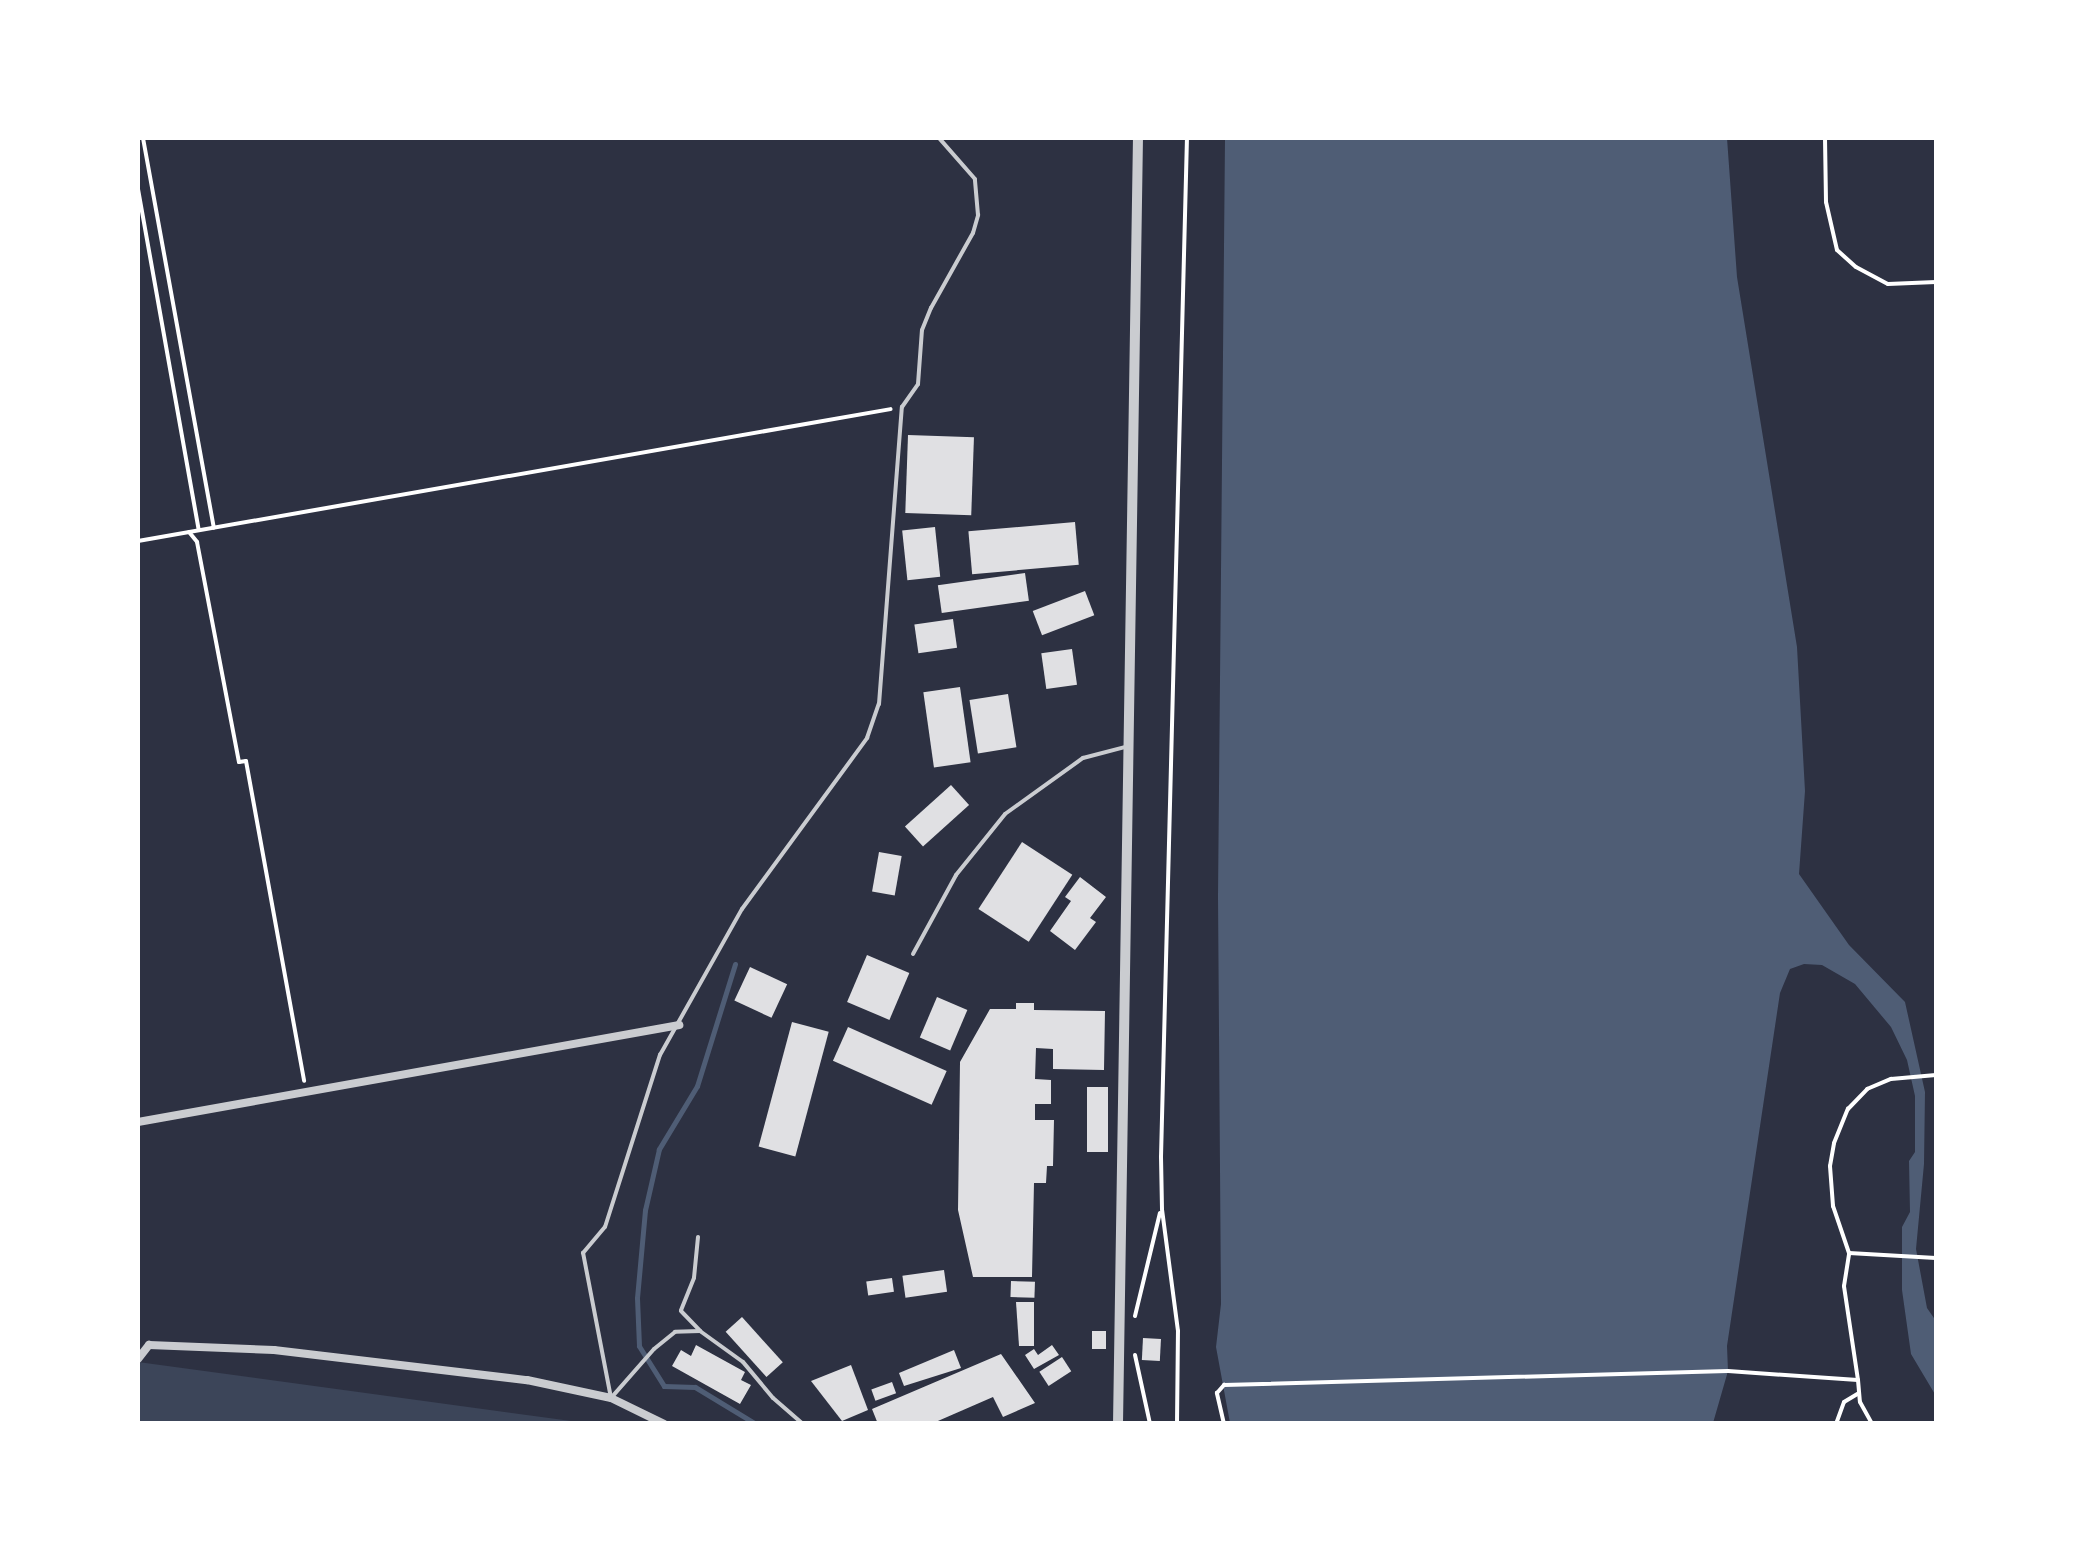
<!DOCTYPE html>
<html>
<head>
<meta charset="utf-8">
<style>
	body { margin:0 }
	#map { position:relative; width:2074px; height:1561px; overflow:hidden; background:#2d3142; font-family:Helvetica,sans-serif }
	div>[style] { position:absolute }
	.green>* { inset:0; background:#3c4559 }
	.water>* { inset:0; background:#4f5d75 }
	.stream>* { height:5px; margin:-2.5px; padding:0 2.5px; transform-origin:2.5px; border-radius:2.5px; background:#4f5d75 }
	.building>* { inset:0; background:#e0e0e3; transform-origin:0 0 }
	.path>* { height:4px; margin:-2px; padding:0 2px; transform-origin:2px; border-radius:2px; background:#fff }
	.service>* { height:4px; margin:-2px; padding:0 2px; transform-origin:2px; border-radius:2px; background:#caccd0 }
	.minor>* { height:8px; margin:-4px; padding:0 4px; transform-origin:4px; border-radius:4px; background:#caccd0 }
	.tertiary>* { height:10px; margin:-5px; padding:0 5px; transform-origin:5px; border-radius:5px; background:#caccd0 }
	span { translate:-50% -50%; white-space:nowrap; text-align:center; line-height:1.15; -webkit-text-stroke:8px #fff; paint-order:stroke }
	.frame { position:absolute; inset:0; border:140px solid #fff; pointer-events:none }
</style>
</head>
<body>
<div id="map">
	<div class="green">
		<i style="clip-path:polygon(138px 1362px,586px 1423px,138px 1424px)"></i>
	</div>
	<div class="water">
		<i style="clip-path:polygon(1225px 138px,1727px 138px,1737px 277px,1797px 647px,1805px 791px,1799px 874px,1849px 945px,1905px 1002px,1925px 1092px,1924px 1164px,1916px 1249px,1927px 1308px,1936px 1321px,1936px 1396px,1911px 1354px,1902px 1290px,1902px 1227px,1910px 1212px,1909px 1161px,1915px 1152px,1915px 1096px,1907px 1060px,1891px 1027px,1855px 984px,1822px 965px,1804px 964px,1790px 969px,1780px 993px,1727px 1346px,1728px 1371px,1713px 1423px,1230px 1423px,1216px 1347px,1221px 1304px,1218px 896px)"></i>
	</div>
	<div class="stream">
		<i style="left:735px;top:964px;width:128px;rotate:107.3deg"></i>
		<i style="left:697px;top:1086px;width:74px;rotate:121.1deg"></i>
		<i style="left:659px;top:1149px;width:63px;rotate:102.9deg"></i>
		<i style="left:645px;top:1210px;width:88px;rotate:95.2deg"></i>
		<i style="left:637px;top:1298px;width:48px;rotate:87.6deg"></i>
		<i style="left:639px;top:1346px;width:47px;rotate:58deg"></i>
		<i style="left:664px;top:1386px;width:31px;rotate:2deg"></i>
		<i style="left:695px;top:1387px;width:71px;rotate:31.2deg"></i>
	</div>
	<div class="building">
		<i style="left:908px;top:435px;width:66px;height:78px;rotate:2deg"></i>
		<i style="left:1075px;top:522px;width:43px;height:107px;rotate:85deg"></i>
		<i style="left:935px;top:527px;width:50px;height:33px;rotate:84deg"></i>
		<i style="left:1025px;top:573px;width:28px;height:88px;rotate:82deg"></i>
		<i style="left:1085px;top:591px;width:26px;height:56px;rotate:69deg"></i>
		<i style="left:953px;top:619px;width:29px;height:39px;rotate:82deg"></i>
		<i style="left:1072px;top:649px;width:36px;height:31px;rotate:82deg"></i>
		<i style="left:960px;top:687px;width:76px;height:37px;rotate:82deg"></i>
		<i style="left:1008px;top:694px;width:54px;height:39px;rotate:81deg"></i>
		<i style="left:951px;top:785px;width:27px;height:62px;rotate:48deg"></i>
		<i style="left:1022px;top:842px;width:60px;height:80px;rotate:33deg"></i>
		<i style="left:879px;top:852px;width:23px;height:40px;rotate:10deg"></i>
		<i style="clip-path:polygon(1080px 877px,1106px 897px,1090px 918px,1096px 922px,1075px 950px,1050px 931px,1071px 901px,1065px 897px)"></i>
		<i style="left:867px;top:955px;width:46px;height:51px;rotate:23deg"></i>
		<i style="left:750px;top:967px;width:41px;height:37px;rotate:25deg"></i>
		<i style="left:937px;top:997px;width:33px;height:44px;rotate:23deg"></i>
		<i style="clip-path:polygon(1016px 1003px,1034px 1003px,1034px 1010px,1105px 1011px,1104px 1070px,1053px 1069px,1053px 1049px,1036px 1048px,1035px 1079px,1051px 1080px,1051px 1104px,1035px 1104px,1035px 1120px,1054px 1120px,1053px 1166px,1047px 1166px,1046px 1183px,1034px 1183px,1032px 1277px,973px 1277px,958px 1210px,960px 1062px,990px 1009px,1016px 1009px)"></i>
		<i style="left:792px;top:1022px;width:38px;height:129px;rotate:15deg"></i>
		<i style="left:848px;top:1027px;width:108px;height:37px;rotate:24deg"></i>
		<i style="left:1087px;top:1087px;width:21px;height:65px"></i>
		<i style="left:944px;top:1270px;width:22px;height:42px;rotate:82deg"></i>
		<i style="left:892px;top:1278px;width:14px;height:26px;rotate:82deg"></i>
		<i style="left:1011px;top:1281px;width:24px;height:16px;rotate:2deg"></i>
		<i style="clip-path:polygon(1016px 1302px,1034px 1302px,1034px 1346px,1019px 1346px)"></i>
		<i style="left:742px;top:1317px;width:61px;height:22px;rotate:48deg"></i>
		<i style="left:1092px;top:1331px;width:14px;height:18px"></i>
		<i style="left:1143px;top:1338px;width:18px;height:22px;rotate:3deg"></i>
		<i style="clip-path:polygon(696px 1345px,745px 1372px,741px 1380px,751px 1385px,740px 1404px,672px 1366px,681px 1350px,691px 1356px)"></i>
		<i style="clip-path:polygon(1052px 1345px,1059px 1355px,1034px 1369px,1025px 1355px,1034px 1349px,1038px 1355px)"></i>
		<i style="clip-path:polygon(954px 1350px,961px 1368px,904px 1386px,899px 1373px)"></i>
		<i style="clip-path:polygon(1001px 1354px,1035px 1403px,1003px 1417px,993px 1397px,931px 1424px,878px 1424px,872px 1409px)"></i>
		<i style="left:1062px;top:1357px;width:17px;height:27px;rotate:57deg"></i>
		<i style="clip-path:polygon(851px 1365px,868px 1410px,842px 1421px,811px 1381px)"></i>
		<i style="left:892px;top:1382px;width:12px;height:22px;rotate:70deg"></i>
	</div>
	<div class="path">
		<i style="left:143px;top:138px;width:396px;rotate:79.7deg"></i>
		<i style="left:1825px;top:138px;width:64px;rotate:89.1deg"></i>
		<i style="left:1826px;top:202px;width:49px;rotate:77.1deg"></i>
		<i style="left:1837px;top:250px;width:25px;rotate:42deg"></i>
		<i style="left:1856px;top:267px;width:36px;rotate:28deg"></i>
		<i style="left:1888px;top:284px;width:48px;rotate:-2.4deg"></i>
		<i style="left:138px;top:189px;width:346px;rotate:79.9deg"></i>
		<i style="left:189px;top:532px;width:13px;rotate:51deg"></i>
		<i style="left:197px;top:542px;width:224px;rotate:79.2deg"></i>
		<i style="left:239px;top:762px;width:7px;rotate:-8deg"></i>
		<i style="left:246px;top:761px;width:325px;rotate:79.7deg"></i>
		<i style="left:138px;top:541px;width:764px;rotate:-9.94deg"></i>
		<i style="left:1849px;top:1253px;width:50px;rotate:-108.8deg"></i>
		<i style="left:1833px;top:1206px;width:40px;rotate:-94.3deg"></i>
		<i style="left:1830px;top:1166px;width:23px;rotate:-80deg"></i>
		<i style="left:1834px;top:1143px;width:37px;rotate:-68deg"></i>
		<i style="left:1848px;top:1109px;width:28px;rotate:-46deg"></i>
		<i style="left:1867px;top:1089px;width:26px;rotate:-23deg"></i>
		<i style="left:1891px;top:1079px;width:45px;rotate:-5.1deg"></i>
		<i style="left:1135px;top:1316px;width:106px;rotate:-76.4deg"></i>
		<i style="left:1135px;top:1355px;width:71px;rotate:77.7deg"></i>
		<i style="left:1858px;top:1380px;width:22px;rotate:85deg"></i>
		<i style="left:1860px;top:1402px;width:25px;rotate:61deg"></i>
		<i style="left:1177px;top:1424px;width:93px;rotate:-89.4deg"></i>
		<i style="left:1178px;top:1331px;width:123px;rotate:-97.5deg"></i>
		<i style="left:1162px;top:1209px;width:52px;rotate:-91.1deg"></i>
		<i style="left:1161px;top:1157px;width:1019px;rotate:-88.54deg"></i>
		<i style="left:1224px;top:1424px;width:32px;rotate:-103deg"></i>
		<i style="left:1217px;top:1393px;width:11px;rotate:-49deg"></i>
		<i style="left:1224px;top:1385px;width:504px;rotate:-1.59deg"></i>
		<i style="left:1728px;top:1371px;width:130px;rotate:4deg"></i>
		<i style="left:1858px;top:1380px;width:95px;rotate:-98.5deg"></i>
		<i style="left:1844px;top:1286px;width:33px;rotate:-81deg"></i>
		<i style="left:1849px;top:1253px;width:87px;rotate:3.3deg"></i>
		<i style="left:1836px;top:1424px;width:23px;rotate:-70deg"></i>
		<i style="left:1844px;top:1402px;width:17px;rotate:-31deg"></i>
	</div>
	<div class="service">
		<i style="left:913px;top:954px;width:90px;rotate:-61.4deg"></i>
		<i style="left:956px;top:875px;width:78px;rotate:-51.2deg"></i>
		<i style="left:1005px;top:814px;width:96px;rotate:-35.7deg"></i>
		<i style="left:1083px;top:758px;width:43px;rotate:-14.7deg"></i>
		<i style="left:698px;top:1237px;width:41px;rotate:95.6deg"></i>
		<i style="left:694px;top:1278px;width:35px;rotate:112deg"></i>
		<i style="left:681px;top:1311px;width:28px;rotate:46deg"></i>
		<i style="left:803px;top:1424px;width:40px;rotate:-139deg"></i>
		<i style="left:773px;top:1398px;width:47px;rotate:-129.8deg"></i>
		<i style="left:743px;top:1362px;width:53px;rotate:-144.2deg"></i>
		<i style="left:700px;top:1331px;width:25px;rotate:178deg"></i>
		<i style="left:675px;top:1332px;width:27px;rotate:141deg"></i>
		<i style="left:654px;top:1349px;width:65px;rotate:131.3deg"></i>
		<i style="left:611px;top:1398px;width:148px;rotate:-100.9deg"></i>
		<i style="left:583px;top:1253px;width:34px;rotate:-50deg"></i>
		<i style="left:605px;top:1227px;width:181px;rotate:-72.3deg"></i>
		<i style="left:660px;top:1055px;width:167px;rotate:-60.7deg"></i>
		<i style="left:742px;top:909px;width:212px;rotate:-53.8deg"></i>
		<i style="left:867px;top:738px;width:36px;rotate:-71deg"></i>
		<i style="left:879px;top:704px;width:298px;rotate:-85.6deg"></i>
		<i style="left:902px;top:407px;width:28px;rotate:-55deg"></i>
		<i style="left:918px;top:384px;width:54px;rotate:-85.8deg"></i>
		<i style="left:922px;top:330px;width:24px;rotate:-68deg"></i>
		<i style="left:931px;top:308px;width:86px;rotate:-60.8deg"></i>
		<i style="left:973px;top:233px;width:19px;rotate:-74deg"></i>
		<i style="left:978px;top:215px;width:36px;rotate:-95deg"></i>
		<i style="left:975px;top:179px;width:55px;rotate:-131.3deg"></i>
	</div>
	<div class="minor">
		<i style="left:138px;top:1122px;width:550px;rotate:-10.16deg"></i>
		<i style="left:138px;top:1359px;width:18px;rotate:-52deg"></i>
		<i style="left:149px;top:1345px;width:125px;rotate:2.3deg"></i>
		<i style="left:274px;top:1350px;width:255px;rotate:6.8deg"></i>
		<i style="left:527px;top:1380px;width:86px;rotate:12.1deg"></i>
		<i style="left:611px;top:1398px;width:59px;rotate:26.1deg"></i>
	</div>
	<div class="tertiary">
		<i style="left:1118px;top:1424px;width:1286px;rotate:-89.11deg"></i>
	</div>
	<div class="frame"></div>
</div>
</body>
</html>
